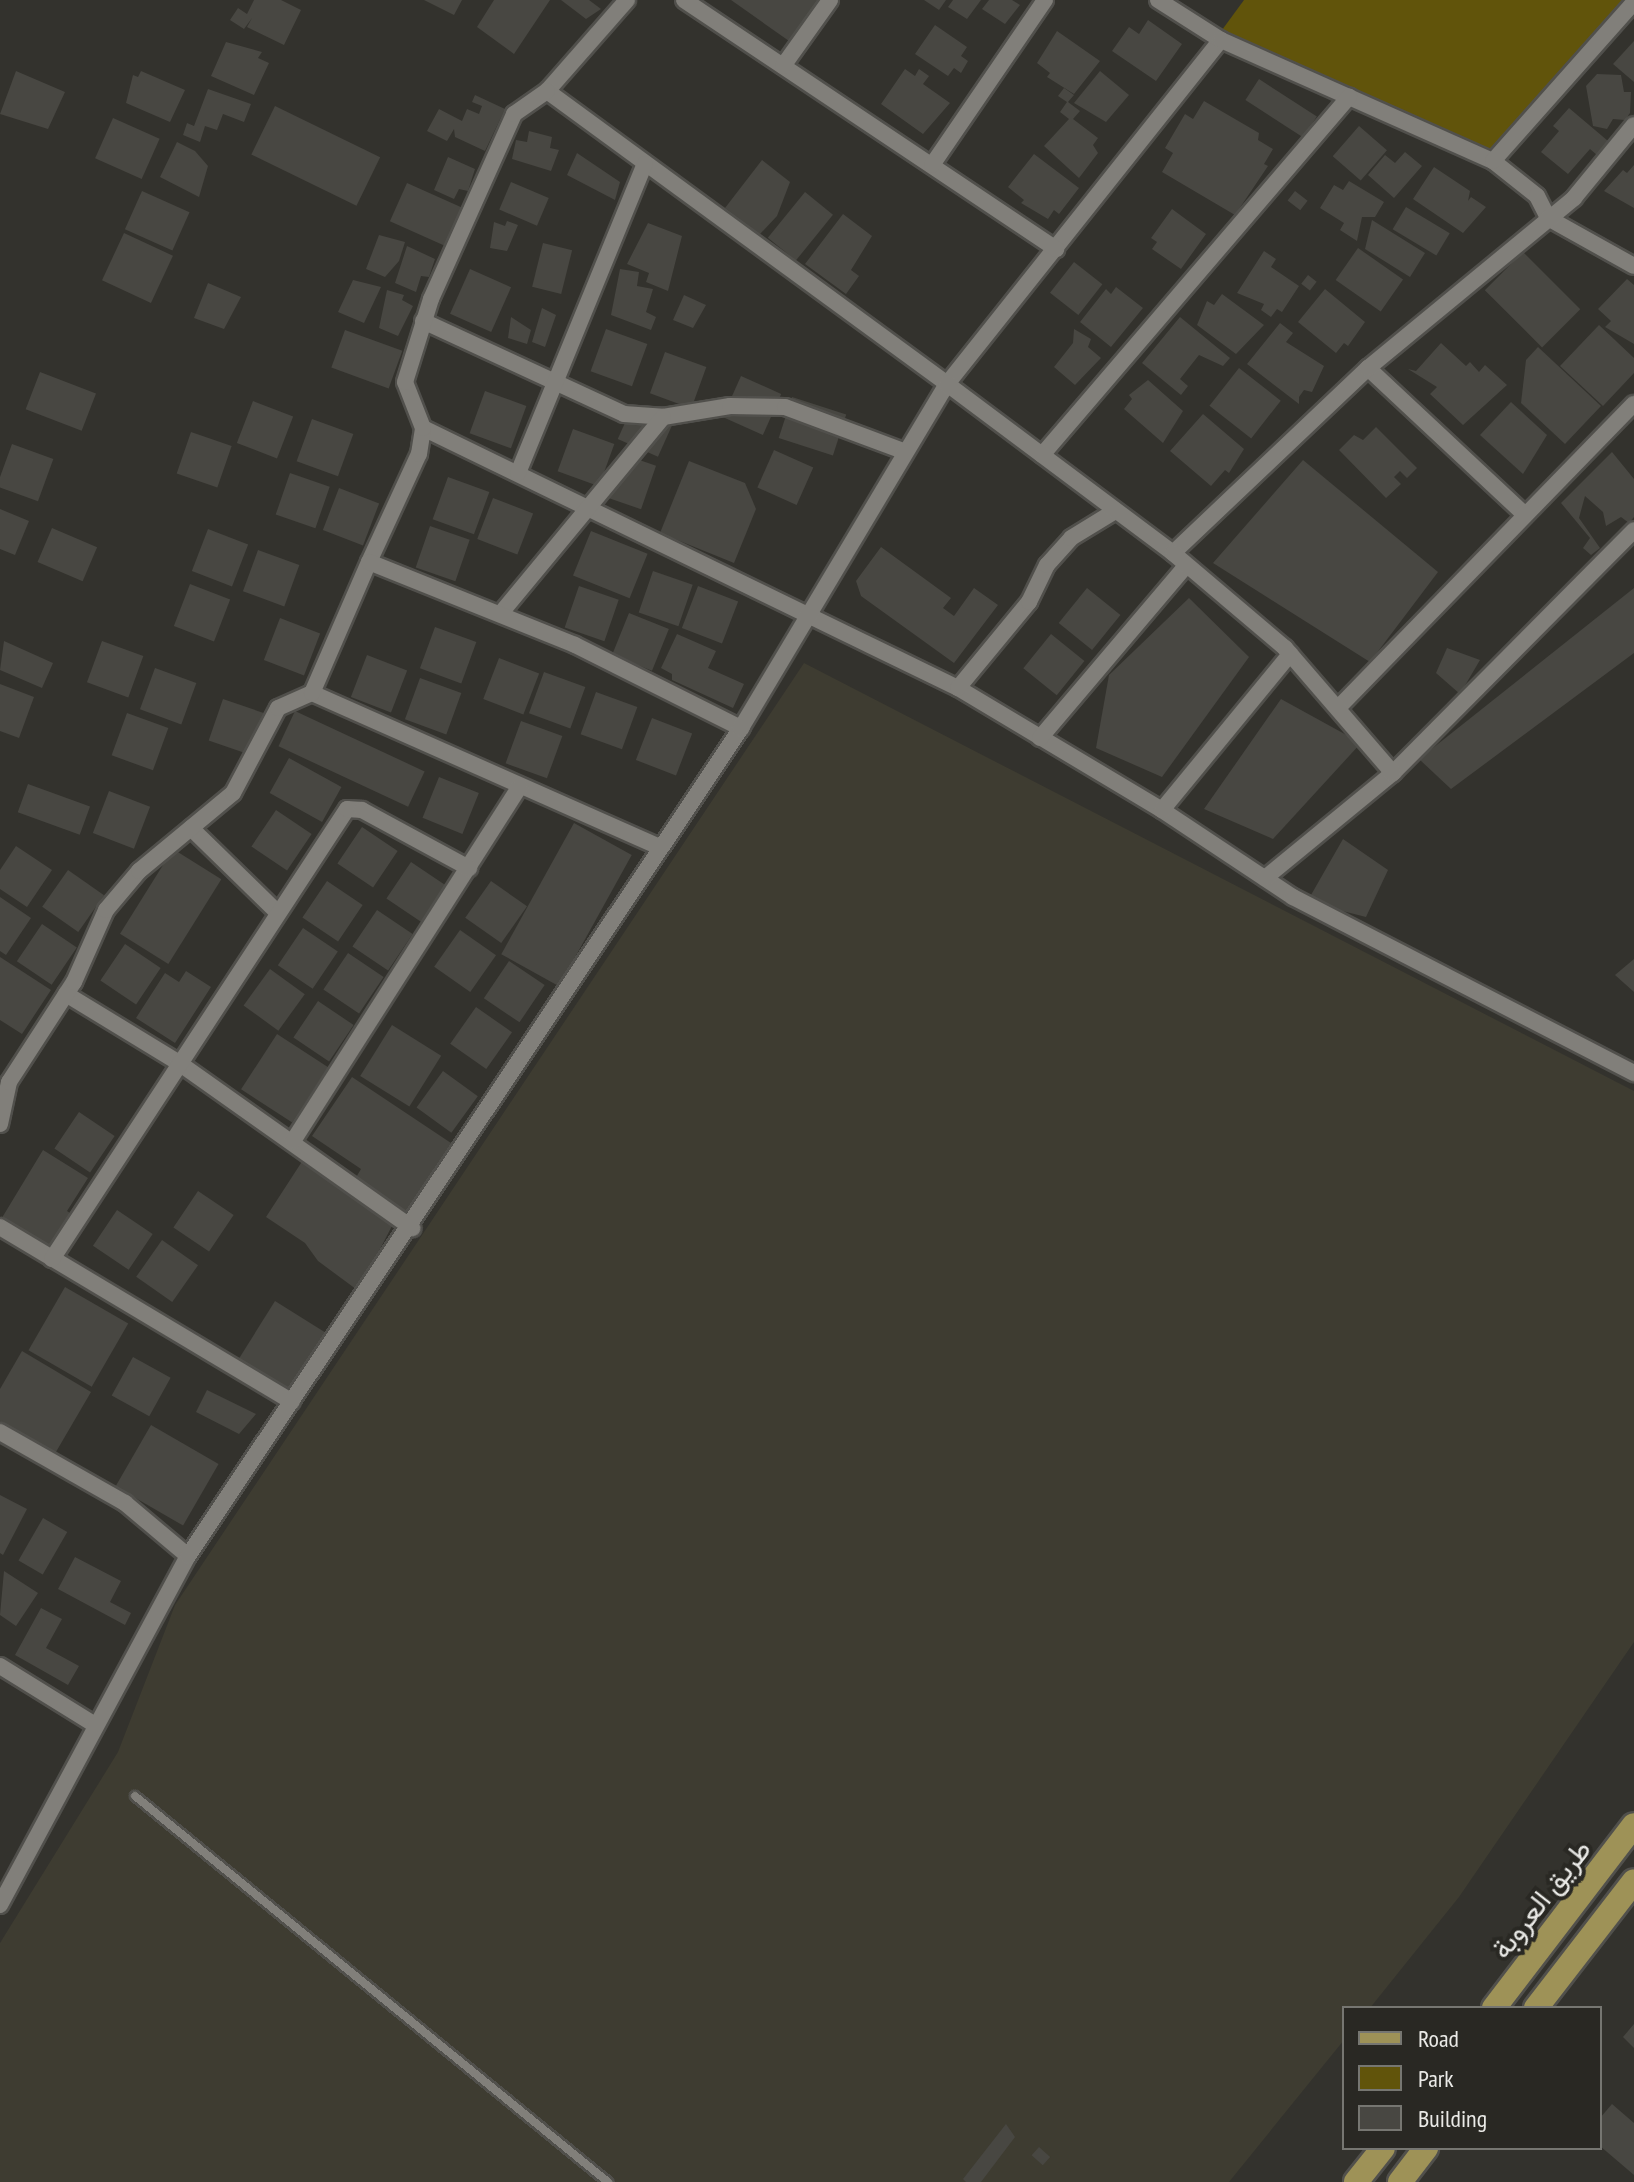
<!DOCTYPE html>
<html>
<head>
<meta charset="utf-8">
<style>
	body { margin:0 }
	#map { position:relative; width:1634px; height:2182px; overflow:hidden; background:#33322d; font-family:"PT Sans Narrow",Vazirmatn,sans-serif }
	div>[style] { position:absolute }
	.built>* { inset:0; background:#3e3c31 }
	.green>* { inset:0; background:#61540b }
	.building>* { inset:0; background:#484742; transform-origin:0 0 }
	.roads { filter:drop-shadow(2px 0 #51504c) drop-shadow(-2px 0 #51504c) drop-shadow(0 2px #51504c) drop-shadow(0 -2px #51504c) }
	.lane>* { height:8px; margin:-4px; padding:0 4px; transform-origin:4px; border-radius:4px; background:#817f7a }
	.street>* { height:16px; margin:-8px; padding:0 8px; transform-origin:8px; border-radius:8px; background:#817f7a }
	.primary>* { height:24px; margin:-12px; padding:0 12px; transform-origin:12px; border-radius:12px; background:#9e9257 }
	span { translate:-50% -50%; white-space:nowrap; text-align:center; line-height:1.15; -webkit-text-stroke:8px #292823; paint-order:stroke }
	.street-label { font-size:28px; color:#eaeae7 }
	.legend { position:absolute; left:1342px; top:2006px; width:260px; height:144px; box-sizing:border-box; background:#292823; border:2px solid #767671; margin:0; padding:10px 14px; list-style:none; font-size:24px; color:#eaeae7 }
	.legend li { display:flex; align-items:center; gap:16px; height:40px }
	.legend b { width:40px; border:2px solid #767671 }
</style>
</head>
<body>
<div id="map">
	<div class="built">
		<i style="clip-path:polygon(804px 663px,1634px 1091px,1634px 1642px,1459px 1897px,1370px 2008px,1344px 2008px,1344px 2040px,1229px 2182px,0 2182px,0 1943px,118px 1752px,175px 1605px)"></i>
	</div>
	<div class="green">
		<i style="clip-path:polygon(1244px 0,1624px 0,1489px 153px,1222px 30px)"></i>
	</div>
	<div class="building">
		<i style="clip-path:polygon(254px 0,281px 0,301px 10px,284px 45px,247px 27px,252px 18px,244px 29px,230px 20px,238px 8px,247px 14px)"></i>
		<i style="clip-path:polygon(424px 0,462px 0,454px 15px)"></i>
		<i style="clip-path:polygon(494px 0,550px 0,514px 54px,477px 27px)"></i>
		<i style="clip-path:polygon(561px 0,589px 0,601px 9px,586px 19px)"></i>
		<i style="clip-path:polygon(731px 0,818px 0,789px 41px)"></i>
		<i style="clip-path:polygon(924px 0,946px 0,939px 10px)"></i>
		<i style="clip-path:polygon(953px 0,981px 0,967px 19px,948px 7px)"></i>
		<i style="clip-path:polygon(989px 0,1012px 0,1020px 5px,1005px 24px,982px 9px)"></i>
		<i style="clip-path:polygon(1148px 20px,1182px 44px,1156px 81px,1112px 51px,1129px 27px,1139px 34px)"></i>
		<i style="clip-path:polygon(935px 25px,967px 47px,961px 56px,968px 61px,961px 73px,954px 68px,948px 76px,915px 54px)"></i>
		<i style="clip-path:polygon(1057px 31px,1100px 61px,1074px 94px,1047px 77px,1050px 73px,1037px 63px)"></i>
		<i style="clip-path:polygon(1634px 41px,1634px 82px,1613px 64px)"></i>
		<i style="clip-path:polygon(226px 42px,262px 52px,258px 58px,269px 63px,254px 95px,211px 76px)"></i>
		<i style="clip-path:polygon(905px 69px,915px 76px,919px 69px,929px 76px,923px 84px,950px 103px,923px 134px,881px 104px)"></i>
		<i style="clip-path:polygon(16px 71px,65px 92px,48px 129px,0 114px)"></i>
		<i style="clip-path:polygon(141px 71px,185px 90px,170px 122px,126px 103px,133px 75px,138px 77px)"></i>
		<i style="clip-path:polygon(1100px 71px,1129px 95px,1106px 122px,1074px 103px)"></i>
		<i style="clip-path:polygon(1597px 74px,1621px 75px,1624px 92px,1631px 92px,1630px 113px,1625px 120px,1613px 119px,1607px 129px,1593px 126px,1586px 86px)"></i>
		<i style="left:1259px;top:79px;width:69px;height:25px;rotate:33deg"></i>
		<i style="clip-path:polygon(1064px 88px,1074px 95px,1068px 102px,1080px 111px,1073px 119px,1098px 138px,1093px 145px,1098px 153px,1079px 178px,1044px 146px,1069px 119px,1060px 112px,1067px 102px,1058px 96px)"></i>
		<i style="clip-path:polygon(208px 89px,251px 104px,244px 122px,223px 114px,217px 130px,205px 126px,200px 142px,183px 135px,187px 123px,194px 126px)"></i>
		<i style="clip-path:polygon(475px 95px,505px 109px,485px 151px,455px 137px,454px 129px,447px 141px,427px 131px,439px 109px,462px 121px,467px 109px,479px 114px,482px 106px,472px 102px)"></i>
		<i style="clip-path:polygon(1204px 101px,1259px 133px,1258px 140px,1273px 149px,1264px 164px,1268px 166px,1235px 215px,1162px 172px,1173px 153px,1165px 148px,1185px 114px,1193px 119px)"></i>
		<i style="left:275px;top:106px;width:117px;height:54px;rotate:26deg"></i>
		<i style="clip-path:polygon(1569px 108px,1608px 141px,1597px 155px,1590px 149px,1568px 174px,1541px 152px,1559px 131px,1553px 126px)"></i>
		<i style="left:113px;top:118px;width:51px;height:44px;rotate:24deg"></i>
		<i style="left:1359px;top:126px;width:37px;height:40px;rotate:41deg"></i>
		<i style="clip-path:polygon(529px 131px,552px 137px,550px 148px,559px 150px,551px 171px,512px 159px,516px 140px,527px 142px)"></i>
		<i style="clip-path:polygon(177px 142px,195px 151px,208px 166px,199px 197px,160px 177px)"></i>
		<i style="clip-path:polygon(1405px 152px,1422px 166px,1394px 198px,1368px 175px,1385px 155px,1395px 163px)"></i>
		<i style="clip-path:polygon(577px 153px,620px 182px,615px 200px,567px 175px)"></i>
		<i style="clip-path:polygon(1034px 154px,1079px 188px,1059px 214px,1054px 210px,1048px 219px,1021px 203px,1024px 200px,1008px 187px)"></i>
		<i style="clip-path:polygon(448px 157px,475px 169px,468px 191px,459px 189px,454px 199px,434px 190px)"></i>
		<i style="clip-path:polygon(762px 160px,790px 182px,777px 216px,760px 234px,725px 208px)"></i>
		<i style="clip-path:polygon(1634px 165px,1634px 208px,1604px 191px,1623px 170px,1627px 173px)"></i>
		<i style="clip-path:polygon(1434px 167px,1470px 191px,1468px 201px,1471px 197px,1486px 207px,1463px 233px,1413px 199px)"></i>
		<i style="clip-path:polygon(1349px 181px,1384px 202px,1375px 217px,1362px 217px,1357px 241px,1340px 230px,1344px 223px,1320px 208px,1334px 185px,1343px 190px)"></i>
		<i style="left:511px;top:182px;width:41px;height:30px;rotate:23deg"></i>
		<i style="left:407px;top:183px;width:60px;height:42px;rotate:24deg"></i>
		<i style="left:142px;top:191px;width:52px;height:42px;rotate:24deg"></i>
		<i style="left:1295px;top:191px;width:16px;height:12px;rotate:38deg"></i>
		<i style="left:805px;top:192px;width:36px;height:59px;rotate:39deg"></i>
		<i style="left:1406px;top:207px;width:51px;height:26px;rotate:31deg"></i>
		<i style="clip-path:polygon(1172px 209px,1206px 234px,1181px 269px,1152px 249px,1157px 242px,1151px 238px)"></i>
		<i style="clip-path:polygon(843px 214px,872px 236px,851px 270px,859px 276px,846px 294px,805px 264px)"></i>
		<i style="clip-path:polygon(1372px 220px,1425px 253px,1410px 277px,1365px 249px)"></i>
		<i style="clip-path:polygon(507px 221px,518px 225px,507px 251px,490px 248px,494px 222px,505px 226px)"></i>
		<i style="clip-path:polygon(648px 223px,682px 236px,668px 291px,646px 282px,649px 273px,627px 264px)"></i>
		<i style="left:124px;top:233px;width:54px;height:52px;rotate:25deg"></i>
		<i style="clip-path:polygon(379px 235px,405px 242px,399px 261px,385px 277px,366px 269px)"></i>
		<i style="left:543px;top:243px;width:30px;height:45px;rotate:14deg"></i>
		<i style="clip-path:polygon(407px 246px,435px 259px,429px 277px,421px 276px,416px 292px,395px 283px)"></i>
		<i style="left:1358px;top:248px;width:55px;height:39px;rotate:35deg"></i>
		<i style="clip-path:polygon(1264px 251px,1276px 259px,1271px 267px,1299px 286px,1282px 312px,1277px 309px,1271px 317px,1261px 310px,1264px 304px,1237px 293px)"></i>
		<i style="left:1523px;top:252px;width:81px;height:54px;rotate:45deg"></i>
		<i style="left:1074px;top:262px;width:36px;height:39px;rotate:38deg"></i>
		<i style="left:470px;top:269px;width:45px;height:49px;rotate:24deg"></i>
		<i style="clip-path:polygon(620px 269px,639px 272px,637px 286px,653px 289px,646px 312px,656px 317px,651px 330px,611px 315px)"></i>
		<i style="left:1308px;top:275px;width:11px;height:11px;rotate:38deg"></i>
		<i style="clip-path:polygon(1627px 279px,1634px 285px,1634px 344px,1605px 327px,1611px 321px,1598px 309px)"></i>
		<i style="clip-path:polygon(353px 280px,381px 287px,364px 323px,338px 312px)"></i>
		<i style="clip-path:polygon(208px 283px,241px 297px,224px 329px,194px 318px)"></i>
		<i style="clip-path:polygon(1116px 287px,1143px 308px,1111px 347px,1080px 322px,1106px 289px,1111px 294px)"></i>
		<i style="clip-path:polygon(1325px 289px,1365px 322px,1348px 346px,1344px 343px,1336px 353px,1298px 322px)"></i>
		<i style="clip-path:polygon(387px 290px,404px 295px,402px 300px,413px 306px,398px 336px,379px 328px)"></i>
		<i style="clip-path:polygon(1222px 294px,1264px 325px,1236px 354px,1197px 325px,1207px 301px,1214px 305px)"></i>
		<i style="clip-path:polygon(684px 295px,706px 305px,693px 328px,673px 320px)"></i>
		<i style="clip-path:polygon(542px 308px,556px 315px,545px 347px,532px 342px)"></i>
		<i style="clip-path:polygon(511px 317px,531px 330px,527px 344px,508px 338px)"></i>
		<i style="clip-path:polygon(1180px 317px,1230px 358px,1223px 366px,1199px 355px,1180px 379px,1188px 386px,1181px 395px,1142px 363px)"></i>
		<i style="clip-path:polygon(1280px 323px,1293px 333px,1286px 342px,1324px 366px,1312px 392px,1304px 390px,1299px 397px,1299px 404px,1247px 364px)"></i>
		<i style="clip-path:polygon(1599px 325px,1634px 358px,1634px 373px,1603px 406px,1560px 366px)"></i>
		<i style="left:606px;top:329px;width:44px;height:45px;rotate:20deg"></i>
		<i style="clip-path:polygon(1074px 329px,1091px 339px,1088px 347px,1101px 358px,1075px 385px,1054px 367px,1073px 343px)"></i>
		<i style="left:345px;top:330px;width:61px;height:40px;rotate:20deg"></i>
		<i style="clip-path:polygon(1441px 343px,1466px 366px,1470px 362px,1479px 372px,1485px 365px,1507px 385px,1463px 425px,1430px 394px,1437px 387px,1408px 369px,1416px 371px)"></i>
		<i style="clip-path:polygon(1538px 347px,1601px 406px,1565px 444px,1521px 403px,1526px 360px)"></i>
		<i style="left:665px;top:352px;width:44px;height:44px;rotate:20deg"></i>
		<i style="left:1239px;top:368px;width:53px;height:48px;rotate:38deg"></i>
		<i style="left:40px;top:372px;width:60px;height:40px;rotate:21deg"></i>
		<i style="left:741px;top:376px;width:44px;height:45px;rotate:24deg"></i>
		<i style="clip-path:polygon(1148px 380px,1183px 411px,1163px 443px,1124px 409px,1132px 399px,1129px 395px)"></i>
		<i style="left:485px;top:391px;width:44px;height:45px;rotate:20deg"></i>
		<i style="left:792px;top:397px;width:57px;height:43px;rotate:18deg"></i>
		<i style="left:253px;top:401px;width:43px;height:45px;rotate:21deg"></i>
		<i style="clip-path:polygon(1511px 402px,1547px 435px,1523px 474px,1480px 435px)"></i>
		<i style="left:632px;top:407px;width:44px;height:35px;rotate:24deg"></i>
		<i style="clip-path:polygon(1203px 414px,1244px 449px,1229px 473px,1225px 470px,1211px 486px,1170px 451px)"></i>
		<i style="left:312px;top:419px;width:44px;height:45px;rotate:20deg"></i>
		<i style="clip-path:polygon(1376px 427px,1417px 468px,1407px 478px,1400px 471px,1394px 477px,1401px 484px,1386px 498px,1339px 450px,1354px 435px,1363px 440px)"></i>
		<i style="left:573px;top:429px;width:44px;height:45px;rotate:20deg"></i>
		<i style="left:191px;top:432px;width:43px;height:44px;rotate:19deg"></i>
		<i style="left:12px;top:444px;width:44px;height:45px;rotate:20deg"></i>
		<i style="left:774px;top:450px;width:43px;height:41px;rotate:24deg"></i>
		<i style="clip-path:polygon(1612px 452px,1634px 479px,1634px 517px,1629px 523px,1621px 517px,1606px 526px,1603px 512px,1585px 496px,1579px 518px,1600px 548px,1591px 555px,1583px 548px,1590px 538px,1561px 503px)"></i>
		<i style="left:622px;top:454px;width:36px;height:46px;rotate:19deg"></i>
		<i style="clip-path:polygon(1303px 460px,1438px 572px,1370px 662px,1213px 563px)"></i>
		<i style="clip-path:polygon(689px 461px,745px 483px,756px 509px,734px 563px,660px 533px)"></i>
		<i style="left:290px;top:473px;width:42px;height:44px;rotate:19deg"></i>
		<i style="left:448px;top:477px;width:44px;height:45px;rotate:20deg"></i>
		<i style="left:339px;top:488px;width:43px;height:45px;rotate:21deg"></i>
		<i style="left:493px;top:498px;width:43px;height:44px;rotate:21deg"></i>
		<i style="clip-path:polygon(0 509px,29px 521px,15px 555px,0 549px)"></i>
		<i style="left:430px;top:526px;width:42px;height:44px;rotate:19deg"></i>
		<i style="left:52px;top:528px;width:49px;height:37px;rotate:23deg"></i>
		<i style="left:208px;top:529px;width:43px;height:45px;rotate:21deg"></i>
		<i style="left:591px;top:531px;width:61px;height:48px;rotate:22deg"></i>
		<i style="clip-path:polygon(881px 547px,951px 598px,943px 608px,954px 616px,974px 588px,998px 605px,954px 663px,861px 596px,856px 581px)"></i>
		<i style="left:258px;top:550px;width:44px;height:44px;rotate:20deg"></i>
		<i style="left:653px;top:571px;width:42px;height:44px;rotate:19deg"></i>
		<i style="left:190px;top:584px;width:43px;height:45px;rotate:21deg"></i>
		<i style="left:579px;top:586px;width:42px;height:44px;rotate:19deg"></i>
		<i style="left:698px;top:586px;width:43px;height:45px;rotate:21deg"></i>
		<i style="left:1087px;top:588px;width:43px;height:45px;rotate:39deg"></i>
		<i style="clip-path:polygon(1634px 588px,1634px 653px,1451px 789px,1419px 759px)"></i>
		<i style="clip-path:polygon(1189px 598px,1249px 657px,1162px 777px,1096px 748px,1109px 675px)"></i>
		<i style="left:629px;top:613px;width:43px;height:45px;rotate:22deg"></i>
		<i style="left:280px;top:618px;width:43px;height:45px;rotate:21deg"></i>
		<i style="left:435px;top:627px;width:44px;height:44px;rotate:20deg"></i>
		<i style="clip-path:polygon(677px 634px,716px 651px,708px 668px,744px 684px,733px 708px,672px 680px,672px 674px,661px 668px)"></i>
		<i style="left:1051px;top:634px;width:43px;height:44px;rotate:39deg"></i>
		<i style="clip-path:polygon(4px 641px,53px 663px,42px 688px,0 670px)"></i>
		<i style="left:102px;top:641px;width:44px;height:44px;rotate:20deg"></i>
		<i style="clip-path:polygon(1447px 648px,1480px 660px,1460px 694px,1436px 673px)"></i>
		<i style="left:367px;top:655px;width:43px;height:45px;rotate:21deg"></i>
		<i style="left:499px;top:658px;width:43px;height:44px;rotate:21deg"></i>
		<i style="left:155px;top:668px;width:44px;height:44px;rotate:20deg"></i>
		<i style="left:544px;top:672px;width:44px;height:44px;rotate:20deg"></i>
		<i style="left:420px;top:678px;width:44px;height:44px;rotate:20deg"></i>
		<i style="clip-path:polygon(0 684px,34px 697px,19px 738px,0 731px)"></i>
		<i style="left:596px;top:692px;width:44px;height:45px;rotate:20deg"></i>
		<i style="left:223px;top:699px;width:43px;height:44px;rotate:19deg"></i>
		<i style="clip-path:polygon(1281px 699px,1361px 743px,1273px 839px,1204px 809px)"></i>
		<i style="left:295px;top:711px;width:143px;height:39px;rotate:25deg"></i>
		<i style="left:127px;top:713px;width:44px;height:45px;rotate:20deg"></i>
		<i style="left:652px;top:718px;width:43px;height:45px;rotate:21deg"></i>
		<i style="left:521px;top:721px;width:44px;height:45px;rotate:20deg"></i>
		<i style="left:289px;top:758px;width:60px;height:40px;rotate:29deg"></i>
		<i style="left:439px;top:777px;width:43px;height:44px;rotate:22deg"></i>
		<i style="left:28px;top:784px;width:66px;height:30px;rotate:20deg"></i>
		<i style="left:109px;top:791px;width:44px;height:45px;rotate:21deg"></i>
		<i style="left:276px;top:810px;width:43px;height:44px;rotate:34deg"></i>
		<i style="left:574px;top:823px;width:66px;height:150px;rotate:29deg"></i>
		<i style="left:362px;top:827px;width:43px;height:44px;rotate:34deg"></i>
		<i style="clip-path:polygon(1343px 839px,1388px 870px,1366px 917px,1307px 902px)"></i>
		<i style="clip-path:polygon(16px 846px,52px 870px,27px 907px,0 889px,0 870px)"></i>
		<i style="left:173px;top:849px;width:57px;height:100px;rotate:32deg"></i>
		<i style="left:411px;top:862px;width:43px;height:44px;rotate:34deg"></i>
		<i style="left:68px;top:870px;width:44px;height:45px;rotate:35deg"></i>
		<i style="left:327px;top:881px;width:43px;height:44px;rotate:34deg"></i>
		<i style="left:491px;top:881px;width:44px;height:45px;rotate:35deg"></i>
		<i style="clip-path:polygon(0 897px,31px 918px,6px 955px,0 951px)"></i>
		<i style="left:377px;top:910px;width:43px;height:44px;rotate:34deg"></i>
		<i style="left:42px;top:924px;width:42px;height:45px;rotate:34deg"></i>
		<i style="left:303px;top:928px;width:42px;height:45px;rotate:34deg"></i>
		<i style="left:460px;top:930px;width:44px;height:45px;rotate:35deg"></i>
		<i style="left:125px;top:944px;width:43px;height:44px;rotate:34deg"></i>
		<i style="left:348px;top:953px;width:43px;height:44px;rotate:34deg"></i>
		<i style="clip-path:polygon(0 957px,51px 990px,22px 1034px,0 1020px)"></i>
		<i style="clip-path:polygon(1634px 959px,1634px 992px,1615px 975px)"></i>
		<i style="left:509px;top:961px;width:43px;height:45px;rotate:34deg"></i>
		<i style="left:270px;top:969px;width:43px;height:45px;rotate:36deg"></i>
		<i style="clip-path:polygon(186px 971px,211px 987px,175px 1043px,136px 1018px,165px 973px,179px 982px)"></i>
		<i style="left:318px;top:1001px;width:43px;height:44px;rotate:34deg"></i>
		<i style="left:476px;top:1007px;width:44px;height:45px;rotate:35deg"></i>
		<i style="left:392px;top:1025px;width:58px;height:60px;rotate:32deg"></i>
		<i style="left:277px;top:1034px;width:61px;height:66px;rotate:33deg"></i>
		<i style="left:443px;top:1071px;width:43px;height:45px;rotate:36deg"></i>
		<i style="clip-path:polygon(352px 1077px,457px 1147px,411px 1216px,355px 1179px,361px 1169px,312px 1136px)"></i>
		<i style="left:79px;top:1112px;width:43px;height:44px;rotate:34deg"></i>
		<i style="clip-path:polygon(43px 1150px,88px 1178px,67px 1211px,74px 1216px,52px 1251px,0 1221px)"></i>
		<i style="clip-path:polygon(303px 1160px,395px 1220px,375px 1259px,384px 1266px,364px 1295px,318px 1261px,305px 1243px,266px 1217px)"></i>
		<i style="left:198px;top:1191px;width:43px;height:44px;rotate:34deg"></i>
		<i style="left:117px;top:1210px;width:43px;height:43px;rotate:34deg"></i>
		<i style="left:162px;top:1240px;width:44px;height:45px;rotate:35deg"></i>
		<i style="left:65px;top:1287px;width:73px;height:73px;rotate:30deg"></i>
		<i style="left:275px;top:1301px;width:65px;height:72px;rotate:32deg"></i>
		<i style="clip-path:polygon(22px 1351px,91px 1392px,53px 1457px,0 1426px,0 1389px)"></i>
		<i style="left:133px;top:1357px;width:43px;height:44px;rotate:29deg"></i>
		<i style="clip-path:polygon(207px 1390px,256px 1414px,239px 1434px,196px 1412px)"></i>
		<i style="left:151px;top:1425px;width:78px;height:71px;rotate:30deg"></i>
		<i style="clip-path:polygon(0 1495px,27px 1509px,3px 1555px,0 1553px)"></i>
		<i style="left:43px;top:1518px;width:28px;height:49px;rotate:30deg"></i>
		<i style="clip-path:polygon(75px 1557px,121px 1581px,110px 1602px,131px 1613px,125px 1625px,58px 1589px)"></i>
		<i style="clip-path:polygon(4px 1571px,38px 1593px,16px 1626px,0 1615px)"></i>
		<i style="clip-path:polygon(41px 1608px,62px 1619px,46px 1648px,79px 1666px,68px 1685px,15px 1655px)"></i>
		<i style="clip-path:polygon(1634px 2024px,1634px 2048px,1623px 2037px)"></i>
		<i style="clip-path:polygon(1612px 2104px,1634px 2123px,1634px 2175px,1600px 2146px,1600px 2118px)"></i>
		<i style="clip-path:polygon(1006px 2124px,1015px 2137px,981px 2182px,966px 2182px,963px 2179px)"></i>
		<i style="left:1039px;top:2147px;width:15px;height:11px;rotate:42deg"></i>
	</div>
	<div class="roads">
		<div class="lane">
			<i style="left:135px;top:1796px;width:611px;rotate:39.22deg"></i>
		</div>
		<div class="street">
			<i style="left:627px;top:0;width:121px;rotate:131.3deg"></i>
			<i style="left:547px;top:91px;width:496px;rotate:36.2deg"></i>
			<i style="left:947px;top:384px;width:440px;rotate:-51.5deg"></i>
			<i style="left:684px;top:0;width:448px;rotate:33.8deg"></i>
			<i style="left:1158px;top:0;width:75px;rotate:32.4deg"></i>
			<i style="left:1221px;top:40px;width:298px;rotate:24deg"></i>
			<i style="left:1493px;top:161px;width:56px;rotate:38.5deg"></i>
			<i style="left:1537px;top:196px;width:25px;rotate:63deg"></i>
			<i style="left:1548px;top:218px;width:98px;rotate:29.2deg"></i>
			<i style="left:783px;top:66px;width:81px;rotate:-54.5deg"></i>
			<i style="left:1493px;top:161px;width:213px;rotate:-48.4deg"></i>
			<i style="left:932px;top:165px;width:200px;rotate:-55.6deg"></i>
			<i style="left:423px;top:321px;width:221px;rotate:24.8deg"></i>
			<i style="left:624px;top:414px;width:39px;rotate:4deg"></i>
			<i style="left:663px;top:417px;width:68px;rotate:-9.3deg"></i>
			<i style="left:730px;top:406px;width:55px;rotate:1deg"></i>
			<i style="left:785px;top:407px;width:126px;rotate:20.4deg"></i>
			<i style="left:1368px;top:368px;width:214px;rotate:43.1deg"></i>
			<i style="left:423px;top:428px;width:595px;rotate:25.92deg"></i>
			<i style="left:958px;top:688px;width:238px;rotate:30.9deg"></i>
			<i style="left:1162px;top:810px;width:157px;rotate:33.6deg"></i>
			<i style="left:1293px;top:897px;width:384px;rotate:27.3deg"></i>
			<i style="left:1042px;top:455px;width:472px;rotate:-49.4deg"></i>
			<i style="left:518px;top:473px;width:334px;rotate:-67.7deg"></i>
			<i style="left:1173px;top:553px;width:269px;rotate:-43.5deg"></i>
			<i style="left:1368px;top:368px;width:267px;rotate:-39.5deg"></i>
			<i style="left:1574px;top:198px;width:94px;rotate:-50.6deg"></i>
			<i style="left:369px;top:562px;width:119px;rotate:-65.2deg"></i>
			<i style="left:419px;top:454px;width:26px;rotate:-81deg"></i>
			<i style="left:423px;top:428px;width:49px;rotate:-111.4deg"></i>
			<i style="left:405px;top:382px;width:87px;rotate:-72.6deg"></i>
			<i style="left:431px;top:299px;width:203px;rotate:-65.8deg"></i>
			<i style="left:514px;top:114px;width:40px;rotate:-34.9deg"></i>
			<i style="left:501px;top:613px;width:254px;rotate:-50.4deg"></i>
			<i style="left:958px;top:688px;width:112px;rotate:-50.5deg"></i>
			<i style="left:1029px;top:602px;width:41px;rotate:-64.1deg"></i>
			<i style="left:1047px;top:565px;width:36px;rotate:-48deg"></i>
			<i style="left:1071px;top:538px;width:52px;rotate:-31.5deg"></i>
			<i style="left:312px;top:693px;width:381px;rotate:23.9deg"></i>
			<i style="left:1338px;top:708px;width:424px;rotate:-45.8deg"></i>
			<i style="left:1040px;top:738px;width:226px;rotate:-49.7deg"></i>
			<i style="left:1162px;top:810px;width:202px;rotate:-50.6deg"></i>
			<i style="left:191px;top:828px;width:119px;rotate:44.3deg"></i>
			<i style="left:1265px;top:878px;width:166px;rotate:-39.4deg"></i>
			<i style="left:1393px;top:773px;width:342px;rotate:-45.2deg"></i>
			<i style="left:66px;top:994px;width:132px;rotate:31.4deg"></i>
			<i style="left:179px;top:1063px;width:286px;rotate:35.3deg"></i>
			<i style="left:0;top:1124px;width:43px;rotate:-77.9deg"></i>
			<i style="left:9px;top:1082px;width:119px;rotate:-57deg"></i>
			<i style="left:74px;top:982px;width:79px;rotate:-66deg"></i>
			<i style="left:106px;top:910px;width:51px;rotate:-49.8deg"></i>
			<i style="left:139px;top:871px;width:122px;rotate:-39.7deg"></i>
			<i style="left:233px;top:793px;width:96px;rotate:-62.1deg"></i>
			<i style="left:278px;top:708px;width:37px;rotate:-24deg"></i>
			<i style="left:312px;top:693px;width:143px;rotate:-66.5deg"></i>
			<i style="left:369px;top:562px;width:222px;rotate:21.9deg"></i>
			<i style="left:575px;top:645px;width:186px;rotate:26.6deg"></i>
			<i style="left:293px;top:1141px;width:421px;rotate:-57.4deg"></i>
			<i style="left:0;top:1227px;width:340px;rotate:30.9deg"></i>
			<i style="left:52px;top:1259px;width:538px;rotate:-56.75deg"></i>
			<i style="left:347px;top:809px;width:15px;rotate:4deg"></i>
			<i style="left:362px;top:810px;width:122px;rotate:28.5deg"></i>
			<i style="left:0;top:1432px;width:144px;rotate:29.6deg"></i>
			<i style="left:125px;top:1503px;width:82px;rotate:40.1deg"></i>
			<i style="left:0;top:1666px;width:112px;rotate:31.8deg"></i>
			<i style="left:0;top:1905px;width:396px;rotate:-61.7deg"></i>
			<i style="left:188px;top:1556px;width:996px;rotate:-56.26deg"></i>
			<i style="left:741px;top:728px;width:401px;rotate:-59.1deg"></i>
			<i style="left:947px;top:384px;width:282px;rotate:36.8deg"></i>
			<i style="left:1173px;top:553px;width:147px;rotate:40.3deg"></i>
			<i style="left:1285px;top:648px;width:165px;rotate:49.2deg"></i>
		</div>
		<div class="primary">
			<i style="left:1494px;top:2008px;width:230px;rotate:-52.6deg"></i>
			<i style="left:1536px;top:2008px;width:160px;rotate:-52.3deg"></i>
			<i style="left:1356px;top:2182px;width:43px;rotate:-51.5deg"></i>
			<i style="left:1400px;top:2182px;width:43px;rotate:-52.6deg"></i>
		</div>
	</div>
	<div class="street-label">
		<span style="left:1541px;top:1899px;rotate:-52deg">طريق العروبة</span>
	</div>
	<ul class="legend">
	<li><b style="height:10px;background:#9e9257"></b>Road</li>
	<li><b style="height:22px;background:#61540b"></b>Park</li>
	<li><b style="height:22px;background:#484742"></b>Building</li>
	</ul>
</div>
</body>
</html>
